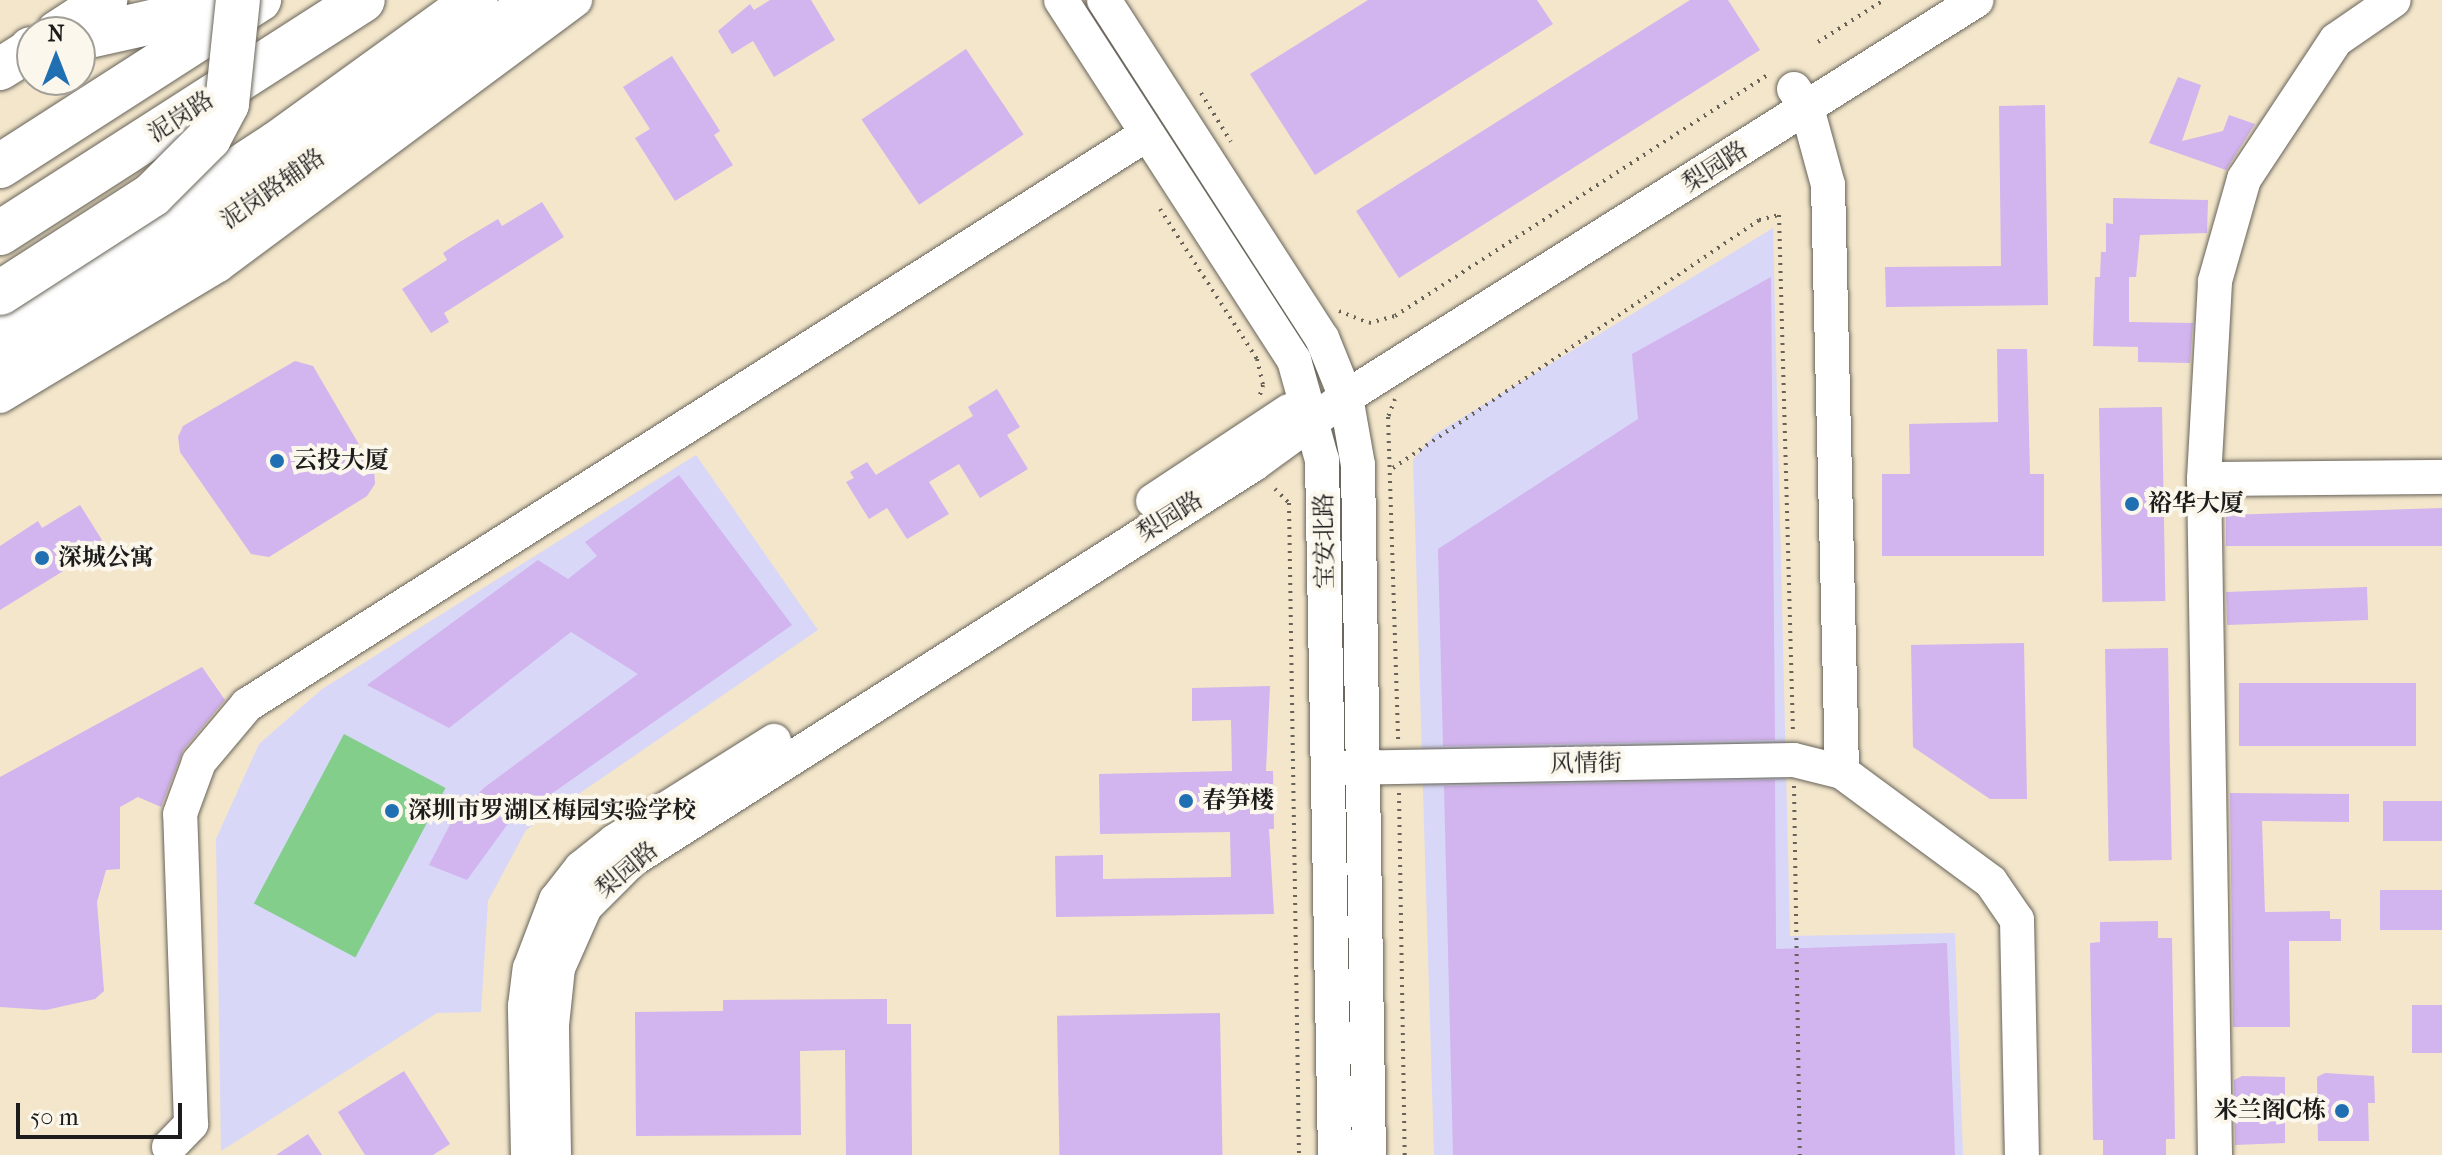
<!DOCTYPE html>
<meta charset="utf-8">
<style>
body{margin:0}
#map{position:relative;width:2442px;height:1155px;overflow:hidden;background:#f3e6cb;font-family:"IM FELL French Canon","Noto Serif SC",serif}
div>[style]{position:absolute}
.built>*{inset:0;background:#d8d7f8}
.green>*{inset:0;background:#83ce8b;transform-origin:0 0}
.building>*{inset:0;background:#d2b4ee;transform-origin:0 0}
.path>*{height:4px;margin-top:-2px;transform-origin:0;background:repeating-linear-gradient(90deg,#676359 0 2px,transparent 0 8px)}
.roads{filter:drop-shadow(0 0 2px #676359) drop-shadow(0 0 2px #676359)}
.minor>*{height:34px;margin:-17px;padding:0 17px;transform-origin:17px;border-radius:17px;background:#fff}
.major>*{height:42px;margin:-21px;padding:0 21px;transform-origin:21px;border-radius:21px;background:#fff}
.highway>*{height:44px;margin:-22px;padding:0 22px;transform-origin:22px;border-radius:22px;background:#fff}
.bridges{filter:drop-shadow(0 0 2px #676359) drop-shadow(0 0 2px #676359)}
.highway-bridge>*{height:44px;margin:-22px;padding:0 22px;transform-origin:22px;border-radius:22px;background:#fff}
.dots>*{width:22px;height:22px;translate:-50% -50%;box-sizing:border-box;border:4px solid #fbf7ec;border-radius:50%}
span{translate:-50% -50%;white-space:nowrap;text-align:center;line-height:1.15;-webkit-text-stroke:8px #fbf7ec;paint-order:stroke}
.street-label{font-size:24px;color:#1c1c1c}
.poi-label{font-size:24px;color:#1c1c1c;font-weight:700}
.left{translate:0 -50%;text-align:left}
.right{translate:-100% -50%;text-align:right}
.north{position:absolute;left:16px;top:16px;width:80px;height:80px;box-sizing:border-box;background:#fbf7ec;border:2px solid #a29f99;border-radius:50%;rotate:0deg;font-size:22px;font-weight:700;line-height:32px;text-align:center;color:#1c1c1c}
.north::after{content:'';display:block;margin:auto;width:28px;height:36px;background:#1f6fb2;clip-path:polygon(50% 0,100% 100%,50% 72%,0 100%)}
.scale{position:absolute;left:16px;top:1103px;width:166px;height:36px;box-sizing:border-box;border:4px solid #1c1c1c;border-top:0;padding-left:10px;font-size:24px;line-height:28px;white-space:nowrap;color:#1c1c1c;-webkit-text-stroke:6px #fbf7ec;paint-order:stroke}
</style>
<div id="map">
<div class="built">
<i style="clip-path:polygon(1773px 228px,1790px 936px,1955px 933px,1963px 1155px,1434px 1155px,1413px 460px,1434px 435px)"></i>
<i style="clip-path:polygon(696px 455px,818px 630px,526px 830px,488px 901px,481px 1012px,437px 1013px,221px 1151px,216px 839px,259px 744px,322px 689px)"></i>
</div>
<div class="green">
<i style="left:344px;top:734px;width:115px;height:192px;rotate:28deg"></i>
</div>
<div class="building">
<i style="clip-path:polygon(770px 0,811px 0,835px 40px,774px 77px,753px 41px,732px 54px,718px 31px,750px 4px,754px 10px)"></i>
<i style="clip-path:polygon(1368px 0,1537px 0,1553px 24px,1315px 175px,1250px 74px)"></i>
<i style="clip-path:polygon(1690px 0,1728px 0,1760px 50px,1399px 278px,1356px 211px)"></i>
<i style="left:966px;top:49px;width:103px;height:126px;rotate:56deg"></i>
<i style="clip-path:polygon(672px 56px,720px 131px,714px 135px,733px 165px,675px 201px,635px 138px,650px 129px,623px 87px)"></i>
<i style="clip-path:polygon(2178px 77px,2201px 85px,2182px 141px,2223px 131px,2229px 115px,2255px 124px,2226px 170px,2149px 143px)"></i>
<i style="clip-path:polygon(2045px 105px,2048px 305px,1886px 307px,1885px 267px,2001px 266px,1999px 106px)"></i>
<i style="clip-path:polygon(2113px 198px,2208px 200px,2207px 233px,2140px 235px,2136px 277px,2129px 277px,2129px 322px,2193px 323px,2190px 363px,2138px 362px,2138px 347px,2093px 346px,2095px 277px,2100px 277px,2101px 252px,2106px 252px,2106px 223px,2113px 224px)"></i>
<i style="clip-path:polygon(542px 202px,564px 237px,444px 313px,449px 322px,431px 333px,402px 289px,447px 260px,443px 253px,458px 243px,498px 219px,502px 226px)"></i>
<i style="clip-path:polygon(1771px 277px,1775px 740px,1443px 746px,1438px 549px,1638px 419px,1632px 354px)"></i>
<i style="clip-path:polygon(1997px 349px,2027px 349px,2030px 474px,2044px 474px,2044px 556px,1882px 556px,1882px 474px,1910px 474px,1909px 424px,1998px 422px)"></i>
<i style="clip-path:polygon(295px 361px,313px 366px,374px 470px,375px 484px,367px 496px,269px 557px,251px 554px,180px 452px,178px 437px,183px 426px)"></i>
<i style="clip-path:polygon(997px 389px,1020px 427px,1007px 435px,1028px 469px,980px 498px,959px 464px,929px 482px,949px 514px,907px 539px,887px 508px,869px 519px,846px 482px,854px 478px,850px 472px,867px 462px,876px 475px,973px 416px,968px 407px)"></i>
<i style="left:2162px;top:407px;width:194px;height:63px;rotate:89deg"></i>
<i style="clip-path:polygon(679px 475px,792px 625px,507px 825px,467px 880px,429px 865px,454px 817px,485px 787px,638px 674px,571px 632px,449px 728px,367px 685px,538px 560px,568px 579px,597px 556px,585px 542px)"></i>
<i style="clip-path:polygon(80px 505px,102px 540px,91px 547px,94px 552px,0 610px,0 546px,38px 521px,42px 528px)"></i>
<i style="clip-path:polygon(2442px 508px,2442px 546px,2226px 546px,2226px 515px)"></i>
<i style="left:2367px;top:587px;width:33px;height:141px;rotate:88deg"></i>
<i style="clip-path:polygon(2024px 643px,2027px 799px,1990px 799px,1913px 747px,1911px 645px)"></i>
<i style="left:2168px;top:648px;width:212px;height:63px;rotate:89deg"></i>
<i style="clip-path:polygon(202px 667px,225px 700px,183px 750px,161px 807px,138px 797px,120px 807px,120px 869px,106px 870px,97px 902px,104px 991px,95px 999px,46px 1010px,0 1007px,0 777px)"></i>
<i style="left:2239px;top:683px;width:177px;height:63px"></i>
<i style="clip-path:polygon(1270px 686px,1266px 771px,1273px 771px,1274px 829px,1269px 829px,1274px 914px,1056px 917px,1055px 856px,1103px 855px,1103px 879px,1231px 877px,1230px 832px,1100px 834px,1099px 774px,1232px 771px,1231px 720px,1192px 721px,1192px 688px)"></i>
<i style="clip-path:polygon(1775px 780px,1776px 949px,1947px 943px,1955px 1155px,1453px 1155px,1444px 786px)"></i>
<i style="clip-path:polygon(2230px 793px,2349px 794px,2349px 822px,2262px 821px,2265px 912px,2330px 911px,2330px 919px,2341px 919px,2341px 941px,2289px 941px,2290px 1027px,2233px 1027px)"></i>
<i style="left:2442px;top:801px;width:40px;height:59px;rotate:90deg"></i>
<i style="left:2442px;top:890px;width:40px;height:62px;rotate:90deg"></i>
<i style="clip-path:polygon(2158px 921px,2158px 938px,2172px 938px,2175px 1139px,2166px 1139px,2166px 1155px,2103px 1155px,2103px 1140px,2093px 1140px,2090px 943px,2100px 942px,2100px 922px)"></i>
<i style="clip-path:polygon(887px 999px,887px 1024px,911px 1024px,912px 1155px,846px 1155px,845px 1050px,800px 1051px,801px 1135px,636px 1136px,635px 1012px,723px 1011px,723px 1000px)"></i>
<i style="left:2412px;top:1005px;width:30px;height:48px"></i>
<i style="left:1220px;top:1013px;width:142px;height:163px;rotate:89deg"></i>
<i style="clip-path:polygon(404px 1071px,450px 1144px,433px 1155px,365px 1155px,338px 1112px)"></i>
<i style="clip-path:polygon(2325px 1073px,2374px 1076px,2375px 1103px,2368px 1103px,2369px 1141px,2318px 1141px,2317px 1077px)"></i>
<i style="clip-path:polygon(2242px 1076px,2285px 1077px,2285px 1143px,2235px 1145px,2234px 1080px)"></i>
<i style="clip-path:polygon(308px 1134px,322px 1155px,276px 1155px)"></i>
</div>
<div class="path">
<i style="left:1818px;top:42px;width:78px;rotate:-32.5deg"></i>
<i style="left:1201px;top:93px;width:57px;rotate:58.5deg"></i>
<i style="left:1160px;top:209px;width:179px;rotate:57.1deg"></i>
<i style="left:1257px;top:359px;width:27px;rotate:77deg"></i>
<i style="left:1263px;top:385px;width:14px;rotate:107deg"></i>
<i style="left:1339px;top:311px;width:32px;rotate:22deg"></i>
<i style="left:1369px;top:323px;width:27px;rotate:-15deg"></i>
<i style="left:1395px;top:316px;width:445px;rotate:-32.9deg"></i>
<i style="left:1395px;top:399px;width:19px;rotate:111deg"></i>
<i style="left:1388px;top:417px;width:323px;rotate:88.2deg"></i>
<i style="left:1393px;top:468px;width:442px;rotate:-34.1deg"></i>
<i style="left:1759px;top:220px;width:21px;rotate:-14deg"></i>
<i style="left:1779px;top:215px;width:519px;rotate:88.45deg"></i>
<i style="left:1275px;top:489px;width:20px;rotate:45deg"></i>
<i style="left:1289px;top:503px;width:652px;rotate:89.12deg"></i>
<i style="left:1794px;top:786px;width:369px;rotate:89.1deg"></i>
<i style="left:1399px;top:793px;width:362px;rotate:89.1deg"></i>
</div>
<div class="roads">
<div class="minor">
<i style="left:1061px;top:0;width:429px;rotate:57.1deg"></i>
<i style="left:1294px;top:360px;width:104px;rotate:74.4deg"></i>
<i style="left:1322px;top:460px;width:695px;rotate:88.93deg"></i>
<i style="left:1104px;top:0;width:402px;rotate:57.2deg"></i>
<i style="left:1322px;top:338px;width:64px;rotate:67.9deg"></i>
<i style="left:1346px;top:397px;width:69px;rotate:80deg"></i>
<i style="left:1358px;top:465px;width:690px;rotate:89.09deg"></i>
<i style="left:1794px;top:89px;width:23px;rotate:56deg"></i>
<i style="left:1807px;top:108px;width:80px;rotate:74.7deg"></i>
<i style="left:1828px;top:185px;width:587px;rotate:88.63deg"></i>
<i style="left:1842px;top:772px;width:185px;rotate:36.4deg"></i>
<i style="left:1991px;top:882px;width:46px;rotate:55.6deg"></i>
<i style="left:2017px;top:920px;width:235px;rotate:88.8deg"></i>
<i style="left:0;top:396px;width:254px;rotate:-31deg"></i>
<i style="left:218px;top:265px;width:445px;rotate:-36.6deg"></i>
<i style="left:2204px;top:479px;width:238px;rotate:-0.5deg"></i>
<i style="left:1153px;top:501px;width:163px;rotate:-33.5deg"></i>
<i style="left:1340px;top:768px;width:454px;rotate:-1deg"></i>
<i style="left:1794px;top:760px;width:49px;rotate:14deg"></i>
<i style="left:169px;top:1147px;width:32px;rotate:-46deg"></i>
<i style="left:191px;top:1124px;width:310px;rotate:-92deg"></i>
<i style="left:180px;top:814px;width:55px;rotate:-69.9deg"></i>
<i style="left:199px;top:762px;width:75px;rotate:-49.9deg"></i>
<i style="left:247px;top:705px;width:1066px;rotate:-32.39deg"></i>
<i style="left:528px;top:1155px;width:149px;rotate:-91.2deg"></i>
<i style="left:525px;top:1006px;width:38px;rotate:-83deg"></i>
<i style="left:530px;top:968px;width:73px;rotate:-69.1deg"></i>
<i style="left:556px;top:900px;width:41px;rotate:-52deg"></i>
<i style="left:581px;top:868px;width:43px;rotate:-38.5deg"></i>
<i style="left:615px;top:841px;width:188px;rotate:-32.2deg"></i>
<i style="left:554px;top:1155px;width:130px;rotate:-90.9deg"></i>
<i style="left:552px;top:1025px;width:57px;rotate:-84deg"></i>
<i style="left:558px;top:968px;width:67px;rotate:-66.1deg"></i>
<i style="left:585px;top:907px;width:66px;rotate:-45deg"></i>
<i style="left:632px;top:860px;width:737px;rotate:-32.48deg"></i>
<i style="left:1254px;top:464px;width:114px;rotate:-36.1deg"></i>
<i style="left:1346px;top:397px;width:745px;rotate:-32.18deg"></i>
<i style="left:2215px;top:1155px;width:676px;rotate:-90.93deg"></i>
<i style="left:2204px;top:479px;width:198px;rotate:-86.8deg"></i>
<i style="left:2215px;top:281px;width:106px;rotate:-74.1deg"></i>
<i style="left:2244px;top:179px;width:167px;rotate:-56.5deg"></i>
<i style="left:2336px;top:40px;width:70px;rotate:-34.6deg"></i>
</div>
<div class="major">
<i style="left:57px;top:32px;width:59px;rotate:-33.1deg"></i>
<i style="left:0;top:69px;width:38px;rotate:-32deg"></i>
<i style="left:0;top:362px;width:338px;rotate:-32.2deg"></i>
<i style="left:286px;top:182px;width:308px;rotate:-36.2deg"></i>
</div>
<div class="highway">
<i style="left:80px;top:38px;width:156px;rotate:-12.6deg"></i>
<i style="left:31px;top:49px;width:1px"></i>
<i style="left:0;top:166px;width:308px;rotate:-32.7deg"></i>
<i style="left:0;top:233px;width:431px;rotate:-32.7deg"></i>
<i style="left:0;top:324px;width:330px;rotate:-33.1deg"></i>
<i style="left:276px;top:144px;width:246px;rotate:-35.8deg"></i>
</div>
</div>
<div class="bridges">
<div class="highway-bridge">
<i style="left:0;top:293px;width:181px;rotate:-32.8deg"></i>
<i style="left:152px;top:195px;width:81px;rotate:-45deg"></i>
<i style="left:209px;top:138px;width:38px;rotate:-62deg"></i>
<i style="left:227px;top:104px;width:105px;rotate:-84deg"></i>
</div>
</div>
<div class="dots">
<i style="left:277px;top:461px;background:#1f6fb2"></i>
<i style="left:2132px;top:504px;background:#1f6fb2"></i>
<i style="left:42px;top:558px;background:#1f6fb2"></i>
<i style="left:1186px;top:801px;background:#1f6fb2"></i>
<i style="left:392px;top:811px;background:#1f6fb2"></i>
<i style="left:2342px;top:1111px;background:#1f6fb2"></i>
</div>
<div class="street-label">
<span style="left:181px;top:117px;rotate:-33deg">泥岗路</span>
<span style="left:1715px;top:167px;rotate:-33deg">梨园路</span>
<span style="left:273px;top:189px;rotate:-35deg">泥岗路辅路</span>
<span style="left:1170px;top:517px;rotate:-32deg">梨园路</span>
<span style="left:1325px;top:541px;rotate:-91deg">宝安北路</span>
<span style="left:1586px;top:764px;rotate:-1deg">风情街</span>
<span style="left:627px;top:870px;rotate:-40deg">梨园路</span>
</div>
<div class="poi-label">
<span class="left" style="left:293px;top:461px">云投大厦</span>
<span class="left" style="left:2148px;top:504px">裕华大厦</span>
<span class="left" style="left:58px;top:558px">深城公寓</span>
<span class="left" style="left:1202px;top:801px">春笋楼</span>
<span class="left" style="left:408px;top:811px">深圳市罗湖区梅园实验学校</span>
<span class="right" style="left:2326px;top:1111px">米兰阁C栋</span>
</div>
<div class="north">N</div>
<div class="scale">50 m</div>
</div>
